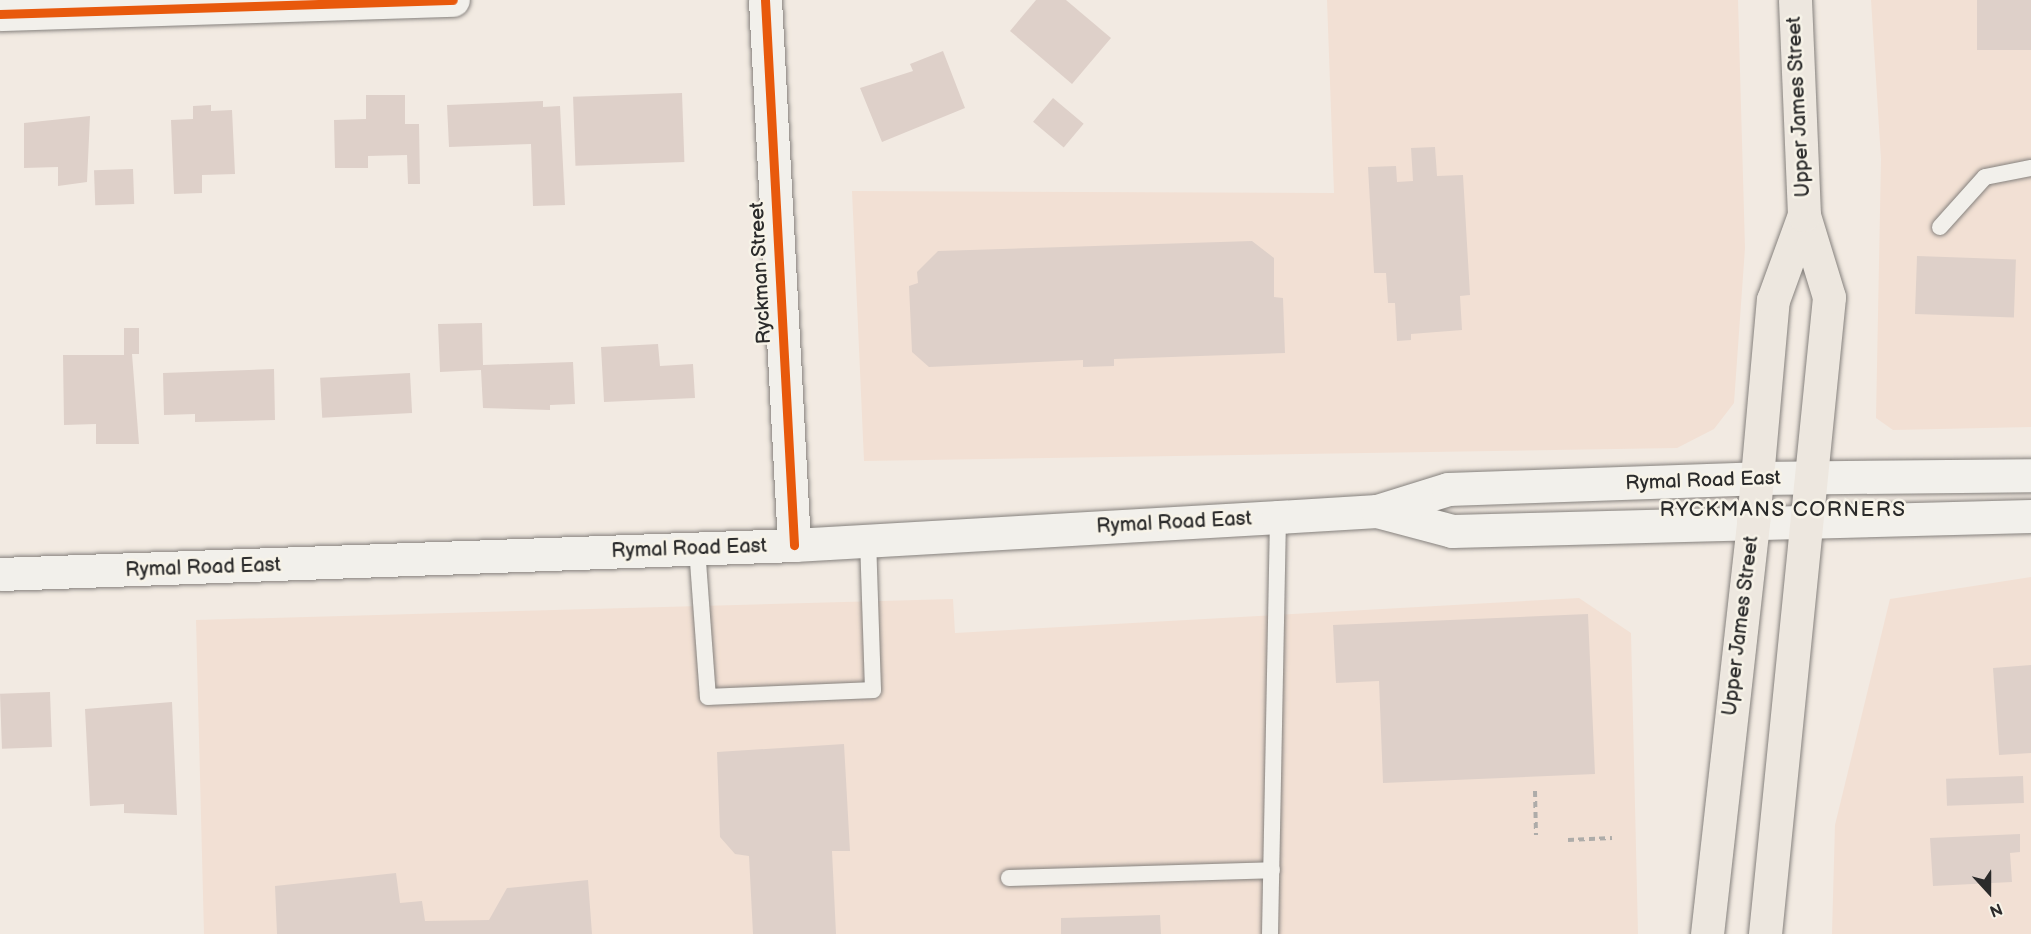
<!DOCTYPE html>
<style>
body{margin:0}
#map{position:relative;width:2031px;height:934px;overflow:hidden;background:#f2eae2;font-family:"Balsamiq Sans",sans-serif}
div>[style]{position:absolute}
.built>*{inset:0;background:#f2e0d4}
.building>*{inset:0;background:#ded0c9;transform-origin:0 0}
.path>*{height:4px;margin-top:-2px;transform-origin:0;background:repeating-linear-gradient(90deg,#aeaca9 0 6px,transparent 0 10.5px)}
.roads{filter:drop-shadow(0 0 2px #85817d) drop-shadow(0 0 2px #85817d)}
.service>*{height:16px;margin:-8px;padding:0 8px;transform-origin:8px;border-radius:8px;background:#f2f0eb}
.minor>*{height:33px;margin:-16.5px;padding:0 16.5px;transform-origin:16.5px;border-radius:16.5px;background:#f2f0eb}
.secondary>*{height:33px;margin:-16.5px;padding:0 16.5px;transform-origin:16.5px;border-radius:16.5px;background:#f2f0eb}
.primary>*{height:33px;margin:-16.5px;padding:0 16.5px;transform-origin:16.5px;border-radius:16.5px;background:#ede7df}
.cycleway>*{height:9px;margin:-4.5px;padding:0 4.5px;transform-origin:4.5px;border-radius:4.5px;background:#e8590c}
span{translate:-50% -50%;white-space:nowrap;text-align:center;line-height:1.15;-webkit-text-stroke:5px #f7f3e8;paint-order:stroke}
.street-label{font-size:20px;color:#2b2b2b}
.neighbourhood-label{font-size:21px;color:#2b2b2b;letter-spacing:1.5px}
.north{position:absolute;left:1959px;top:862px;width:60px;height:60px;-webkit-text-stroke:4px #f7f3e8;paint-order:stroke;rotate:159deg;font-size:16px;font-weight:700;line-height:24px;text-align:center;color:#2b2b2b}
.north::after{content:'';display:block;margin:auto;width:21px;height:27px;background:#2b2b2b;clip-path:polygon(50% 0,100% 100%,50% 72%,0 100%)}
</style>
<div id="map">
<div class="built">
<i style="clip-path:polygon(1327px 0,1738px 0,1745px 248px,1734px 403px,1714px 429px,1677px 448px,864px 461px,852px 191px,1334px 193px)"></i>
<i style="clip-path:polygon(1871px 0,2031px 0,2031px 427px,1893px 430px,1876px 418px,1881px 159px)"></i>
<i style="clip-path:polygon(2031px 577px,2031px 934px,1832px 934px,1835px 825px,1890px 599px)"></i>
<i style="clip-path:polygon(1579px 598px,1631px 633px,1638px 934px,204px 934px,196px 620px,953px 599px,955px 633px)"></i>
</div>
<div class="building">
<i style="clip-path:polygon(1036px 0,1066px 0,1111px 38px,1072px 84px,1010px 31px)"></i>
<i style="left:1977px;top:0;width:54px;height:50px"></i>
<i style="clip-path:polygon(943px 51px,965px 108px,882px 142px,860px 88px,913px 71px,910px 64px)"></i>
<i style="left:682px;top:93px;width:69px;height:109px;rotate:88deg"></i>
<i style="clip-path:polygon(366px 95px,405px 95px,405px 124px,419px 124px,420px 184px,408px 184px,407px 155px,368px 156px,368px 168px,335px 168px,334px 120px,366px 119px)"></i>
<i style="left:1053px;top:98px;width:40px;height:31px;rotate:40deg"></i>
<i style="clip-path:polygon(543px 101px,543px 107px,560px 106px,565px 205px,533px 206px,531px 144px,449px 147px,447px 105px)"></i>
<i style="clip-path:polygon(211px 105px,211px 111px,232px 110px,235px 174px,202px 175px,202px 193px,174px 194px,171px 120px,193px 119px,193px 106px)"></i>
<i style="clip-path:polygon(90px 116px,87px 182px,58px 186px,58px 167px,24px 168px,24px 123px)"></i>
<i style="clip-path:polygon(1435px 147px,1437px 176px,1463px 175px,1470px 295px,1460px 296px,1462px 330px,1411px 334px,1411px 340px,1397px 341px,1395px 303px,1388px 303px,1386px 273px,1374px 273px,1368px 167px,1396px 166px,1397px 182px,1413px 181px,1411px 148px)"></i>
<i style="left:133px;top:169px;width:35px;height:39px;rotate:88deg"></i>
<i style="clip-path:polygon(1252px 241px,1274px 258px,1274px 297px,1283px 298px,1285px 353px,1114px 359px,1114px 366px,1083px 367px,1083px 360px,929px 367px,912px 352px,909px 286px,918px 283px,917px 272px,938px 251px)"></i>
<i style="left:1917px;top:256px;width:99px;height:58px;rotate:2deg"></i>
<i style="clip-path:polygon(482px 323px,483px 365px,573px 362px,575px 404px,550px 405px,550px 410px,483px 408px,481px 370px,440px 372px,438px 324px)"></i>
<i style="clip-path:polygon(124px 328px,139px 328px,139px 354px,132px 354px,139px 444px,96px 444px,96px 424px,64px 425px,63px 355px,124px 355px)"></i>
<i style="clip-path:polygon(658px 344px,660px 366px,693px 364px,695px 398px,604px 402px,601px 347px)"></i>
<i style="clip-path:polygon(274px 369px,275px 420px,195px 422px,195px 414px,164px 415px,163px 373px)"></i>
<i style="left:410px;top:373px;width:40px;height:90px;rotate:87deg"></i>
<i style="clip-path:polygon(1588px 614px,1595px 774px,1383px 783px,1379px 681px,1336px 683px,1333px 625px)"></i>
<i style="clip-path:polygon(2031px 665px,2031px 753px,1999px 755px,1993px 668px)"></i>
<i style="left:50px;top:692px;width:55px;height:50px;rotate:88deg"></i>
<i style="clip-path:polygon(172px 702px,177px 815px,124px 813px,124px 804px,90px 806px,85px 709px)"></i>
<i style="clip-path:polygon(844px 744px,850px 851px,832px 851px,836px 934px,753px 934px,749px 856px,735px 854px,720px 837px,717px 752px)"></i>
<i style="left:2023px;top:776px;width:27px;height:77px;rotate:88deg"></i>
<i style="clip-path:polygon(2020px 834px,2020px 852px,2010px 853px,2012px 882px,1933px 886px,1930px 838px)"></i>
<i style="clip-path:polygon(396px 873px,400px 903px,422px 901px,425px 921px,489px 920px,507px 888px,588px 880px,592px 934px,277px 934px,275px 886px)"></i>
<i style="clip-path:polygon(1160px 915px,1161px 934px,1061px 934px,1061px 918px)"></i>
</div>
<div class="path">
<i style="left:1535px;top:791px;width:44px;rotate:88.7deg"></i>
<i style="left:1568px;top:840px;width:44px;rotate:-2.6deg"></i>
</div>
<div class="roads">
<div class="service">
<i style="left:1940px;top:227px;width:67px;rotate:-48deg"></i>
<i style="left:1985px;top:177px;width:47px;rotate:-11.1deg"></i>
<i style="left:697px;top:548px;width:149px;rotate:85.8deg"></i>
<i style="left:708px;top:697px;width:165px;rotate:-2.4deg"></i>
<i style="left:873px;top:690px;width:149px;rotate:-91.9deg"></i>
<i style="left:1009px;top:878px;width:263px;rotate:-1.7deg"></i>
<i style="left:1270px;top:934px;width:417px;rotate:-88.9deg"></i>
</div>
<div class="minor">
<i style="left:765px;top:0;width:546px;rotate:86.95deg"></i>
<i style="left:0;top:14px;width:453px;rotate:-1.8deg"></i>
</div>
<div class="secondary">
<i style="left:1377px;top:511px;width:78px;rotate:14.9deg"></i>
<i style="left:1452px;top:531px;width:579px;rotate:-1.48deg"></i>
<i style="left:0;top:574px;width:795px;rotate:-2.09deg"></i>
<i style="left:794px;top:545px;width:485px;rotate:-3.3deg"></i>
<i style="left:1278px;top:517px;width:99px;rotate:-3.5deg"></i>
<i style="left:1377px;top:511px;width:74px;rotate:-17.2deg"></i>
<i style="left:1448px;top:489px;width:310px;rotate:-2deg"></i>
<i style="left:1758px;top:478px;width:273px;rotate:-0.6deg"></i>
</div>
<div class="primary">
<i style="left:1707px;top:934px;width:415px;rotate:-83.6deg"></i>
<i style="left:1753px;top:522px;width:223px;rotate:-84.9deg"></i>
<i style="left:1773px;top:300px;width:90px;rotate:-70deg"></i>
<i style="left:1765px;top:934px;width:640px;rotate:-84.26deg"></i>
<i style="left:1829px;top:297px;width:86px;rotate:-107deg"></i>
<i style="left:1804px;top:215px;width:215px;rotate:-92.4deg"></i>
</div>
</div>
<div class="cycleway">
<i style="left:765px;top:0;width:546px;rotate:86.95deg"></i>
<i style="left:0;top:14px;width:453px;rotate:-1.8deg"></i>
</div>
<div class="street-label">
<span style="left:1799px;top:107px;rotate:-93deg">Upper James Street</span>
<span style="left:761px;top:273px;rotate:-93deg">Ryckman Street</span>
<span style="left:1703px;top:481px;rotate:-2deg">Rymal Road East</span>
<span style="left:1174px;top:523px;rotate:-3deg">Rymal Road East</span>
<span style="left:689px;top:549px;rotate:-2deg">Rymal Road East</span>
<span style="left:203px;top:568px;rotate:-2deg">Rymal Road East</span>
<span style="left:1741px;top:626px;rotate:-83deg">Upper James Street</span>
</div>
<div class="neighbourhood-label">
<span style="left:1783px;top:510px">RYCKMANS CORNERS</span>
</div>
<div class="north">N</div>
</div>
